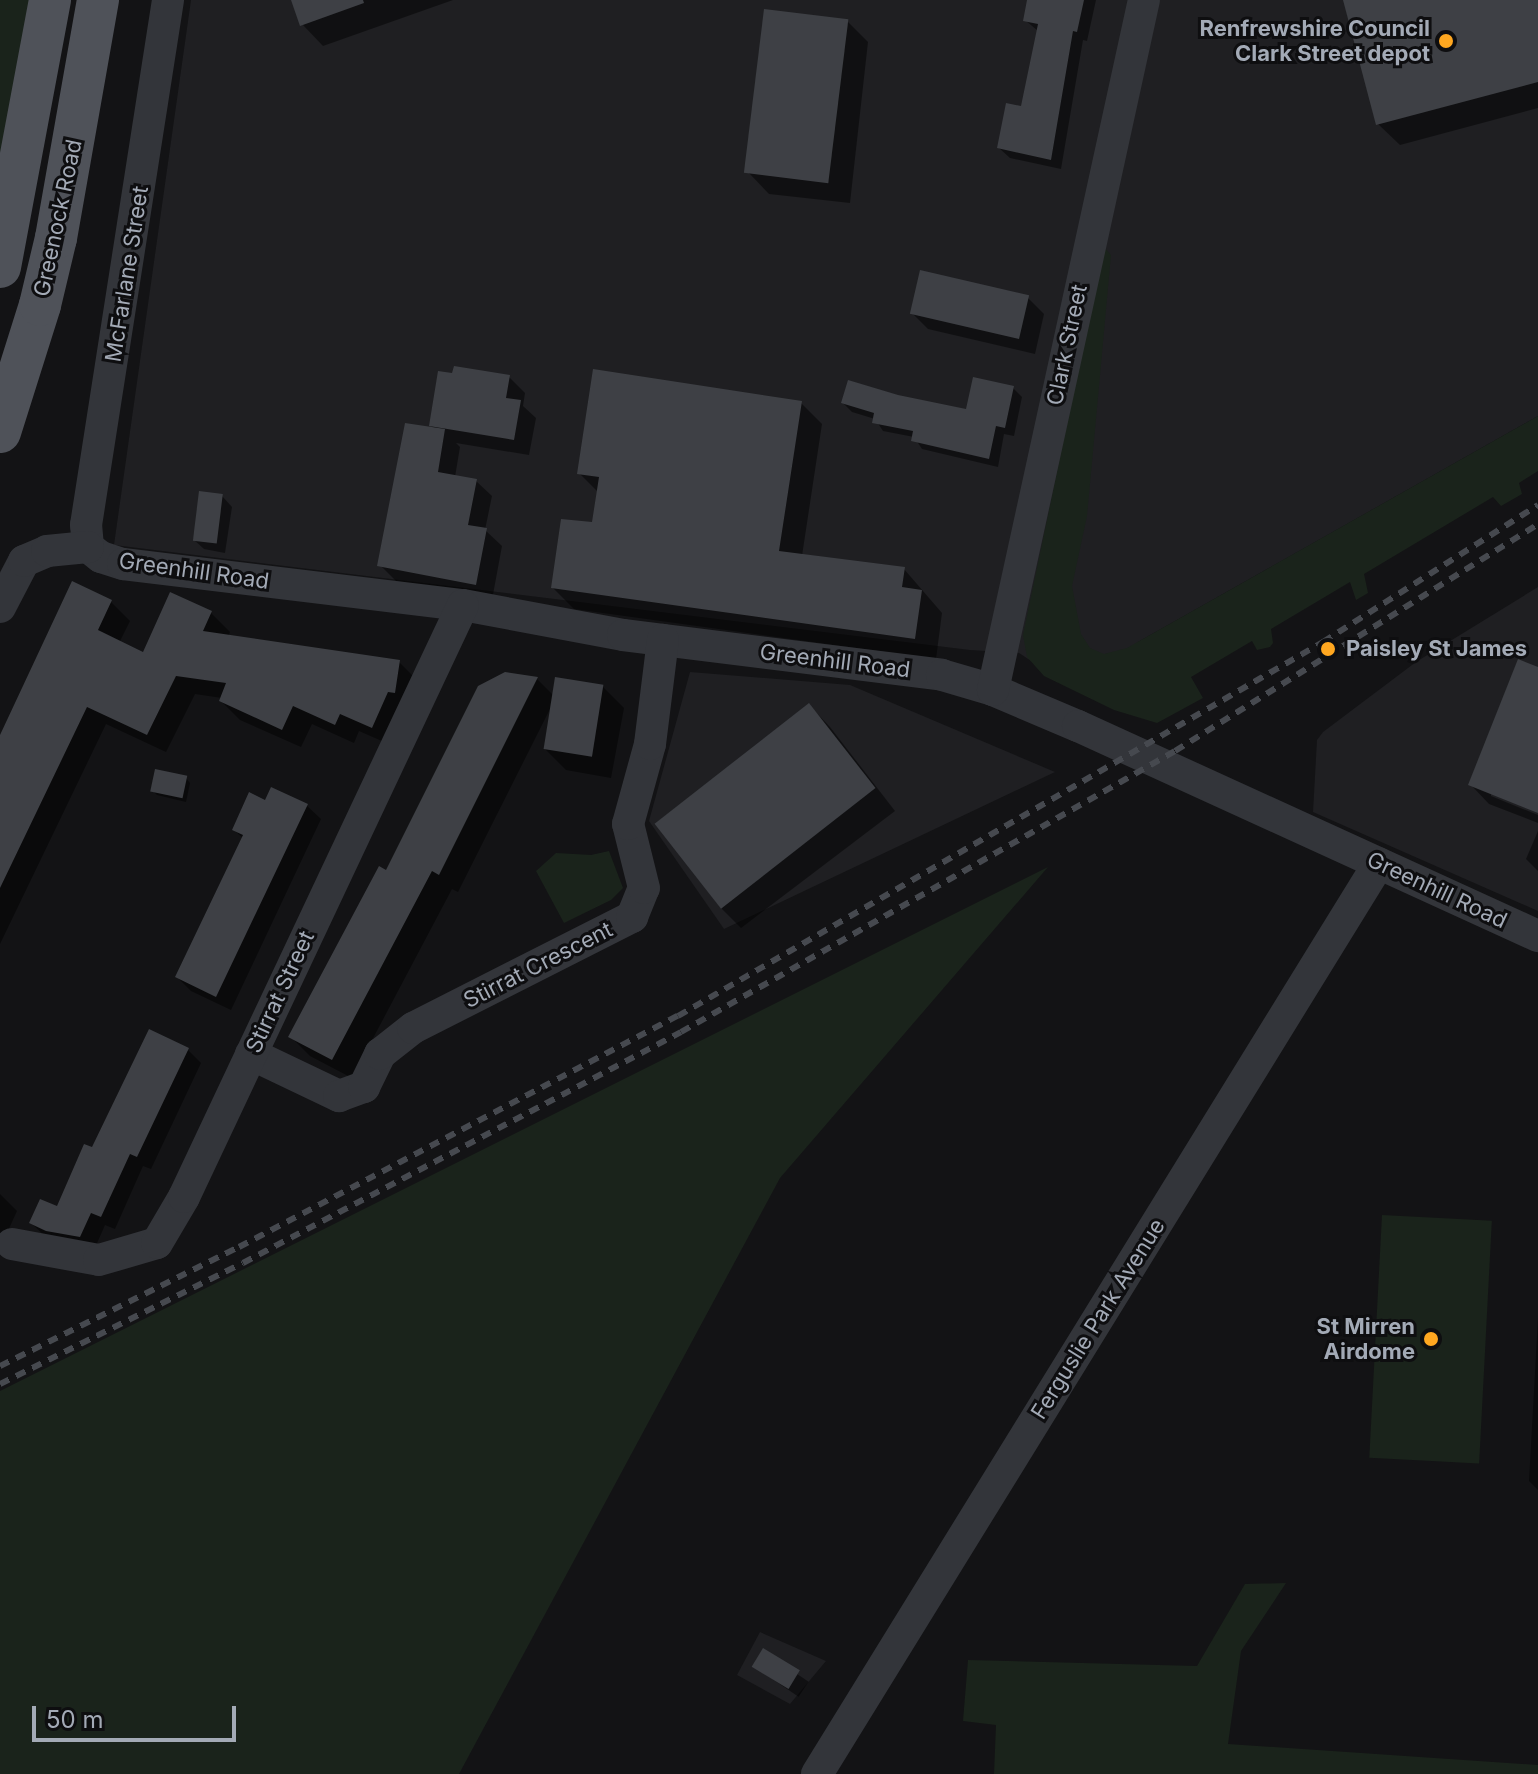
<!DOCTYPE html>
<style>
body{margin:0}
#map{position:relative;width:1538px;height:1774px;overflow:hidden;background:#131315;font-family:Inter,sans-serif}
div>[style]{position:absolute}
.built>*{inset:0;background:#1f1f22}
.green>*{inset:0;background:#1a231b;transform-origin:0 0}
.shadow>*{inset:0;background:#0007;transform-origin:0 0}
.building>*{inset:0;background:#3e4045;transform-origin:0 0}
.minor>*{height:32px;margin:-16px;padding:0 16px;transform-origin:16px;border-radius:16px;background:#33353a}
.major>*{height:42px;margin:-21px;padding:0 21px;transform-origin:21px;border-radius:21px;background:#4f5259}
.rail>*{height:6px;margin-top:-3px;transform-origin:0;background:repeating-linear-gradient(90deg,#46494f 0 10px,transparent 0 18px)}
.dots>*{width:22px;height:22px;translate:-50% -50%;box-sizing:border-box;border:4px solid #0e0e10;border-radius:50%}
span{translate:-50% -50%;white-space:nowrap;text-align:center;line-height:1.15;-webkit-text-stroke:6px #0e0e10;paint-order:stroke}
.poi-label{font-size:22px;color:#a3aab6;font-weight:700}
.right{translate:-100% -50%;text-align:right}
.left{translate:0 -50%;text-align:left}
.street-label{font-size:22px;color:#a3aab6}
.scale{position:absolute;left:32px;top:1706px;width:204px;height:36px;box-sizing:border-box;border:4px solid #a3aab6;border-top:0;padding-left:10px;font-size:24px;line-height:28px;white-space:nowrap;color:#a3aab6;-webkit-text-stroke:6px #0e0e10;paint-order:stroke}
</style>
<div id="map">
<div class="built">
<i style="clip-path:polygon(191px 0,1538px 0,1538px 416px,1138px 642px,1114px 697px,1045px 670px,1019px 653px,970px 650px,114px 545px)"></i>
<i style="clip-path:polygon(1538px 587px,1538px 911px,1313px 812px,1317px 740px,1323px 732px,1416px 662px)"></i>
<i style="clip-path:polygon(690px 672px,850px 685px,1055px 772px,724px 929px,649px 821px)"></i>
<i style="clip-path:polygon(760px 1632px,826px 1661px,790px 1704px,737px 1675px)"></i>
</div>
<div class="green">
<i style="clip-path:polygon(0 0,32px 0,0 178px)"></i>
<i style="clip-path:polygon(1104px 247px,1111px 255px,1096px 419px,1087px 516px,1072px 586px,1081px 634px,1090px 648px,1104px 654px,1127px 648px,1538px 416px,1538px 471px,1519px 483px,1522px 494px,1501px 506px,1493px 497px,1364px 574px,1368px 593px,1356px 600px,1350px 582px,1271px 629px,1273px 643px,1270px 647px,1257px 650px,1252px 641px,1191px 677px,1203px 698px,1157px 723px,1114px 710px,1044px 676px,1027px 657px,1023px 635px)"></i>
<i style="clip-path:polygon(609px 851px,623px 888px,611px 900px,564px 923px,536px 871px,556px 853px,591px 855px)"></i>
<i style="clip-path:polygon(1048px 867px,780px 1178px,459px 1774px,0 1774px,0 1391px)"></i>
<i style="left:1382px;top:1215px;width:110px;height:243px;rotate:3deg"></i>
<i style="clip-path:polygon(1286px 1583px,1241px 1651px,1228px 1744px,1538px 1765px,1538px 1774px,994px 1774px,996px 1725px,963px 1721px,968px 1660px,1197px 1666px,1245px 1584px)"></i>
</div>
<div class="shadow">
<i style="clip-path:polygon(293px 0,453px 0,323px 46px,302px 24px)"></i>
<i style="clip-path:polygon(1029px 0,1096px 0,1087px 41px,1083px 40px,1061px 169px,1010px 158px,999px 148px,1023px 109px,1038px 31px,1025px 20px)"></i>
<i style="clip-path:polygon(1345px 0,1538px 0,1538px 108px,1400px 145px,1378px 124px)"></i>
<i style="clip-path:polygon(847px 21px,868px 42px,850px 203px,769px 194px,748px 172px)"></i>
<i style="clip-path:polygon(1028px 298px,1044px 314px,1035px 354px,928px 329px,912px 313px)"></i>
<i style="clip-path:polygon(509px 377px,525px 393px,523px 406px,536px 418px,529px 455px,456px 443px,460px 447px,455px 477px,476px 481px,492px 496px,485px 530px,502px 546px,492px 600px,396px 581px,380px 565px,435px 429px,431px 426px)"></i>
<i style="clip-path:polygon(1013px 388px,1022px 397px,1014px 436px,1004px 434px,998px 467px,922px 449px,914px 437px,883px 431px,875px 419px,852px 412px,843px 403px,898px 397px,968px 411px)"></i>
<i style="clip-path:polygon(801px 403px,822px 424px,802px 556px,904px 569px,942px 613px,936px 659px,574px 609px,553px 588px,594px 525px,599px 493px,579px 473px)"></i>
<i style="clip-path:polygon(222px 496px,232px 507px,225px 553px,204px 549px,193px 539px)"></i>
<i style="clip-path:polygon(111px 602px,130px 621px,119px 643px,144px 654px,211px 613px,230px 632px,228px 637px,399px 662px,418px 681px,391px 745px,359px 731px,354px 743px,312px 724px,301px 747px,240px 720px,221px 701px,222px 698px,195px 694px,166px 752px,106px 724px,0 944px,0 738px)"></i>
<i style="clip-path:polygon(1538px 669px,1538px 811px,1491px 792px,1491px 796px,1538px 815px,1538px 823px,1489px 804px,1470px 784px)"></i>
<i style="clip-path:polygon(537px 679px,554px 696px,603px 687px,624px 708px,611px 778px,566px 770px,544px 748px,550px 709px,458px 892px,452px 889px,352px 1078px,310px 1056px,291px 1037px,387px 872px)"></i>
<i style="clip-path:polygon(809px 705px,830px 727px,895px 811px,741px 928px,720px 907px,656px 823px)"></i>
<i style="clip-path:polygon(186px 778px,190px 783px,186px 802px,157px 795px,152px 790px)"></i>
<i style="clip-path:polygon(266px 802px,306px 805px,321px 819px,231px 1010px,191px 991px,177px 977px,244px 839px,234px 830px)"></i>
<i style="clip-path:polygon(1538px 831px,1538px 871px,1526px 859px)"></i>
<i style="clip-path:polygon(188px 1050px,201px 1063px,151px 1169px,143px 1166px,115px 1229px,105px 1225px,94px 1250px,45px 1236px,31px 1223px,58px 1208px)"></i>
<i style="clip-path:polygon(0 1194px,17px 1211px,1px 1246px,0 1245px)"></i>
<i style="clip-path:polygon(1538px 1318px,1538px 1490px,1529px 1481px)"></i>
<i style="left:763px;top:1651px;width:55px;height:18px;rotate:34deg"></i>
</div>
<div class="building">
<i style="clip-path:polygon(291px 0,363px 0,364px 3px,300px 26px)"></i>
<i style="clip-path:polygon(1027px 0,1084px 0,1077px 32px,1073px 31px,1051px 160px,997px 148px,1006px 103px,1021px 106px,1038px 24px,1023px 21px)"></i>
<i style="clip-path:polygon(1343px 0,1538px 0,1538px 82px,1376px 125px)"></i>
<i style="left:764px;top:9px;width:85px;height:165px;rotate:7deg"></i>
<i style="left:920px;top:270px;width:112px;height:45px;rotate:13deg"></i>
<i style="clip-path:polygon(454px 366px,510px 375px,506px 398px,521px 400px,514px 440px,429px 426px,438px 371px,452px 373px)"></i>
<i style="clip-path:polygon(593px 369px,802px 401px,779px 551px,905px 567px,902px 587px,922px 590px,915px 639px,551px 588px,561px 519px,592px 522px,599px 477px,577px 474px)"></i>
<i style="clip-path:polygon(973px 377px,1014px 386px,1005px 428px,996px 426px,989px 459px,911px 441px,913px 431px,872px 423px,874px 413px,841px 403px,848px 380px,898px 395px,966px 409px)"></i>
<i style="clip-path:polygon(405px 423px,445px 429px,438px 472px,477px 479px,468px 525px,487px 528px,476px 585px,377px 566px)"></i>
<i style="left:199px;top:491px;width:24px;height:50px;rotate:7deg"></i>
<i style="clip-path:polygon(72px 581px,112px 600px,98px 630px,143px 652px,170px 592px,212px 611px,203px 631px,400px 660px,395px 693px,388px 692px,372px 728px,340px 714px,335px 725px,293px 706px,282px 730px,219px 701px,226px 683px,176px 676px,147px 735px,87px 707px,0 888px,0 735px)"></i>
<i style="clip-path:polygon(1518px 659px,1538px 667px,1538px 813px,1468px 785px)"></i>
<i style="clip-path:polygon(505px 672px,538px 677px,439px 875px,432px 871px,332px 1060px,288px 1037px,379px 866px,386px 870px,478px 686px)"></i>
<i style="left:555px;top:677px;width:49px;height:73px;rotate:9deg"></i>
<i style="left:809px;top:703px;width:108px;height:196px;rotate:52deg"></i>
<i style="left:155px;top:769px;width:33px;height:23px;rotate:12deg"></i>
<i style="clip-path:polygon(271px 787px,308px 804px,216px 997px,175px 977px,243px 835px,232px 830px,249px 792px,265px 800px)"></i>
<i style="clip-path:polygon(149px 1029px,189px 1048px,137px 1157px,130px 1154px,101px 1217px,91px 1213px,80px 1237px,46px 1231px,29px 1223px,40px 1199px,57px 1206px,84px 1144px,92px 1147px)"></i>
<i style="left:763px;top:1648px;width:43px;height:22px;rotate:31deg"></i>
</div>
<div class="minor">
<i style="left:88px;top:547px;width:16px;rotate:38deg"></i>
<i style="left:101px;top:557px;width:23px;rotate:18deg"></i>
<i style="left:123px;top:564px;width:342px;rotate:6.9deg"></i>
<i style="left:463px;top:605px;width:163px;rotate:10.6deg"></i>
<i style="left:623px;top:635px;width:321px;rotate:7.1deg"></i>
<i style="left:942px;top:675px;width:53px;rotate:16.4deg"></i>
<i style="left:993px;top:690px;width:92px;rotate:23deg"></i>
<i style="left:1078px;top:726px;width:506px;rotate:24.54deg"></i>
<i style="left:88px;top:547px;width:22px;rotate:-95deg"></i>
<i style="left:86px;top:525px;width:531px;rotate:-81.12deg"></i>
<i style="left:0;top:607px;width:52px;rotate:-62.4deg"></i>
<i style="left:24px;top:561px;width:25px;rotate:-23deg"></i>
<i style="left:47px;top:551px;width:41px;rotate:-5.6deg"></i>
<i style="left:993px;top:690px;width:706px;rotate:-77.66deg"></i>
<i style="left:251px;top:1054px;width:98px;rotate:25.5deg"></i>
<i style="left:339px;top:1096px;width:27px;rotate:-20deg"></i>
<i style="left:364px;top:1087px;width:37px;rotate:-64deg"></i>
<i style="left:380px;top:1054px;width:42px;rotate:-38.2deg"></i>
<i style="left:413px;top:1028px;width:246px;rotate:-26.9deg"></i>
<i style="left:632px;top:917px;width:31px;rotate:-68deg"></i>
<i style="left:644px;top:888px;width:66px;rotate:-104deg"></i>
<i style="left:628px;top:824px;width:83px;rotate:-74.6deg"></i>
<i style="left:650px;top:744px;width:105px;rotate:-82.9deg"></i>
<i style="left:12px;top:1244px;width:88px;rotate:10.4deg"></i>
<i style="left:99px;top:1260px;width:60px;rotate:-16.3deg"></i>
<i style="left:157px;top:1243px;width:53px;rotate:-59.6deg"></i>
<i style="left:184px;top:1197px;width:654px;rotate:-64.77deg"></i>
<i style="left:817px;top:1774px;width:1070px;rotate:-58.33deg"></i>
</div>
<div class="major">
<i style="left:0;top:267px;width:272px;rotate:-79.4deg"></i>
<i style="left:0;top:432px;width:133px;rotate:-72.5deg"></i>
<i style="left:40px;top:305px;width:69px;rotate:-76.6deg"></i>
<i style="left:56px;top:238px;width:242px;rotate:-80deg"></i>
</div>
<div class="rail">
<i style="left:0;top:1366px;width:267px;rotate:-26.5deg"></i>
<i style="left:239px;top:1247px;width:496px;rotate:-27.8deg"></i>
<i style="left:678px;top:1016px;width:746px;rotate:-30.11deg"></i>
<i style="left:1323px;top:642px;width:255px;rotate:-32.5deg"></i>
<i style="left:0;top:1384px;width:271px;rotate:-26.5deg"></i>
<i style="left:243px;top:1263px;width:495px;rotate:-27.8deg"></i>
<i style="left:681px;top:1032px;width:568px;rotate:-29.63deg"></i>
<i style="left:1175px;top:751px;width:428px;rotate:-32deg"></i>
</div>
<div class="dots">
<i style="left:1446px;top:41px;background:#ffa720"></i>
<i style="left:1328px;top:649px;background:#ffa720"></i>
<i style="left:1431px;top:1339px;background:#ffa720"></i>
</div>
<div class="poi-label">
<span class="right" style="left:1430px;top:41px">Renfrewshire Council<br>Clark Street depot</span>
<span class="left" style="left:1346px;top:649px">Paisley St James</span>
<span class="right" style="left:1415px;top:1339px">St Mirren<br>Airdome</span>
</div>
<div class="street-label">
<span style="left:58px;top:218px;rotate:-78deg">Greenock Road</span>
<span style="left:127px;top:274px;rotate:-81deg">McFarlane Street</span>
<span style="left:1067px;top:345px;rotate:-78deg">Clark Street</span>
<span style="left:194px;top:571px;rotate:8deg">Greenhill Road</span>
<span style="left:835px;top:661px;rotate:7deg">Greenhill Road</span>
<span style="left:1437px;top:890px;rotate:25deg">Greenhill Road</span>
<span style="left:538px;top:965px;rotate:-27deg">Stirrat Crescent</span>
<span style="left:280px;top:992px;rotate:-65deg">Stirrat Street</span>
<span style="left:1098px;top:1319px;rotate:-58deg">Ferguslie Park Avenue</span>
</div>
<div class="scale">50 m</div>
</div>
